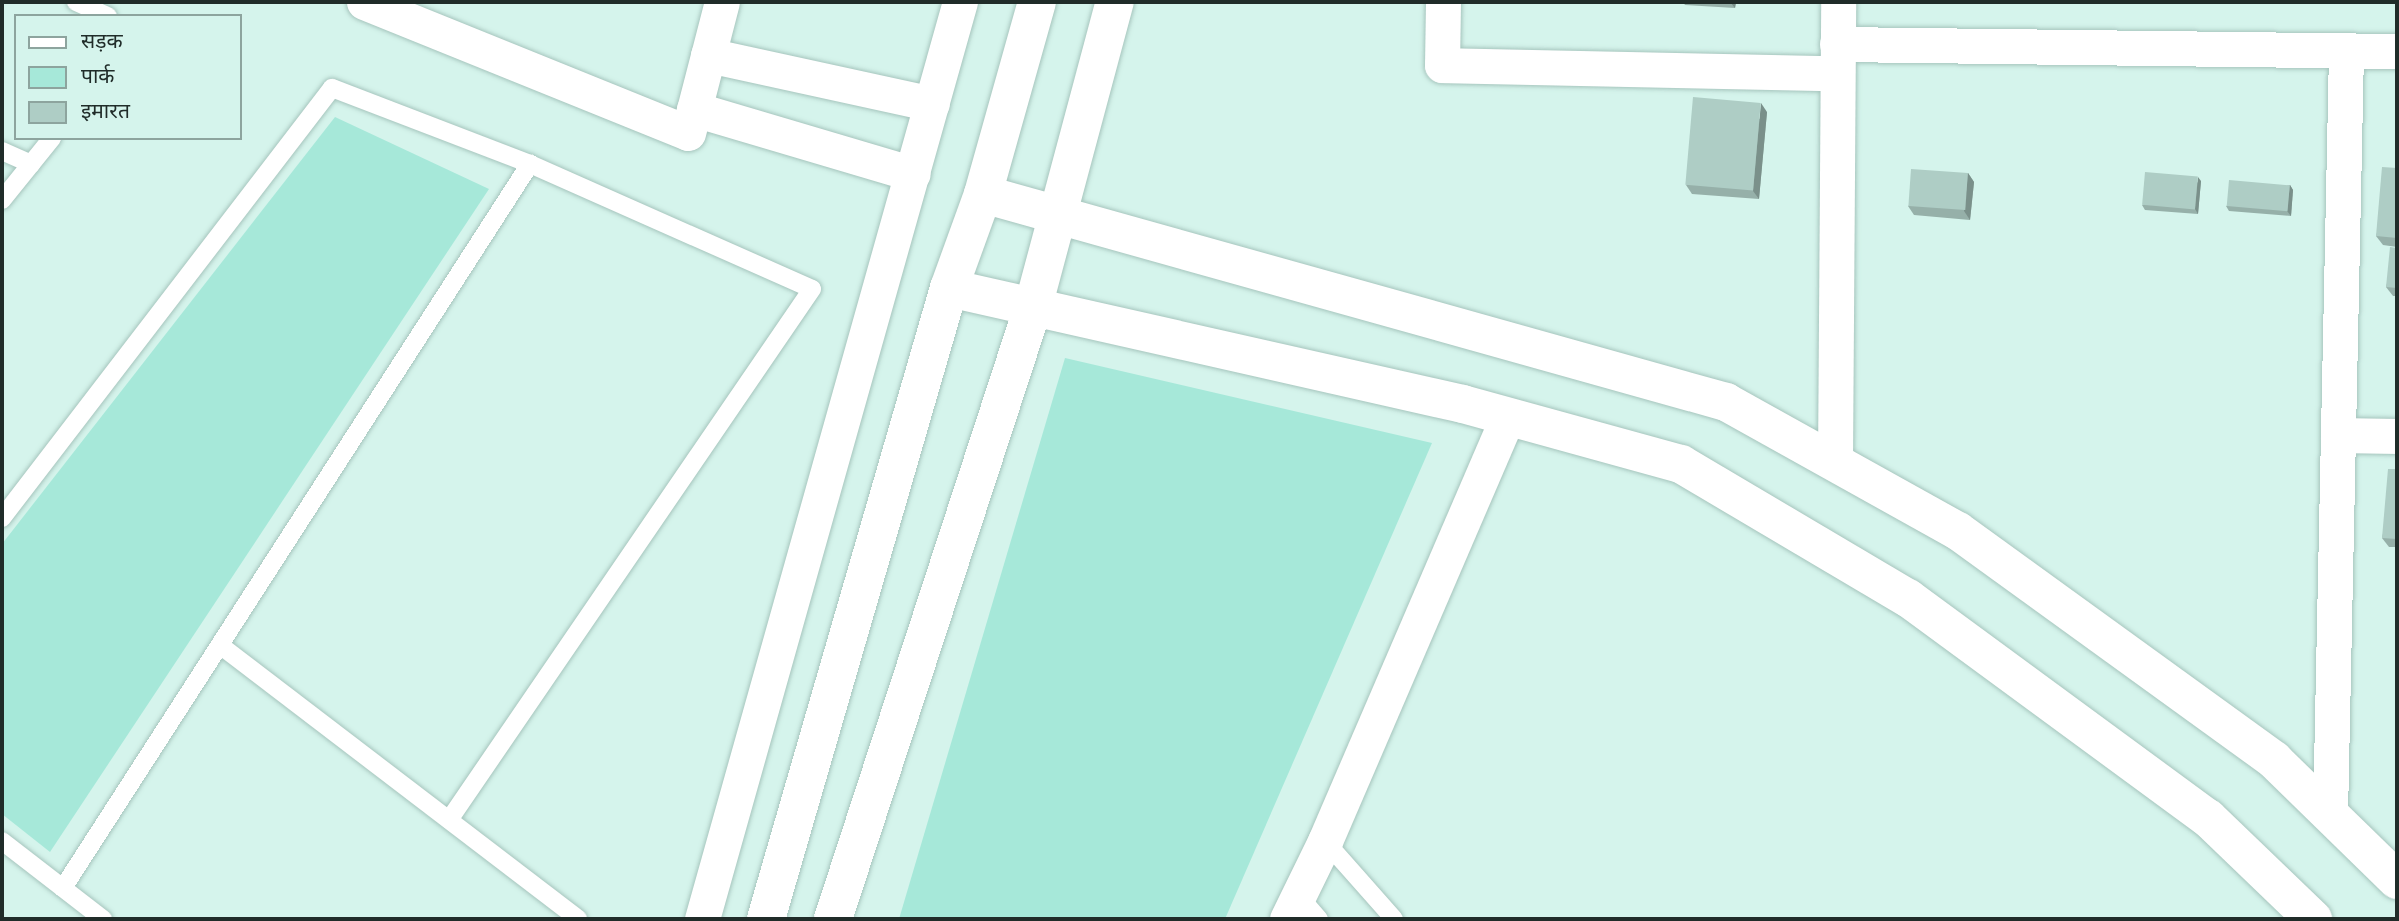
<!DOCTYPE html>
<meta charset="utf-8">
<style>
body{margin:0}
#map{position:relative;width:2399px;height:921px;overflow:hidden;background:#d5f4ec;font-family:Raleway,"Noto Sans Devanagari",sans-serif}
div>[style]{position:absolute}
.green>*{inset:0;background:#a6e8d9}
.roads{filter:drop-shadow(0 0 2px #a6c5bd) drop-shadow(0 0 2px #a6c5bd)}
.service>*{height:18px;margin:-9px;padding:0 9px;transform-origin:9px;border-radius:9px;background:#fff}
.minor>*{height:35px;margin:-17.5px;padding:0 17.5px;transform-origin:17.5px;border-radius:17.5px;background:#fff}
.tertiary>*{height:38px;margin:-19px;padding:0 19px;transform-origin:19px;border-radius:19px;background:#fff}
.wall>*{inset:0;background:#96b0a9}
.shaded-wall>*{inset:0;background:#7a908a}
.building>*{inset:0;background:#aecdc5;transform-origin:0 0}
span{translate:-50% -50%;white-space:nowrap;text-align:center;line-height:1.15;-webkit-text-stroke:5px #d5f4ec;paint-order:stroke}
.frame{position:absolute;inset:0;border:4px solid #202c29;pointer-events:none}
.legend{position:absolute;left:14px;top:14px;width:228px;height:126px;box-sizing:border-box;background:#d5f4ec;border:2px solid #8da49e;margin:0;padding:9px 12px;list-style:none;font-size:21px;color:#202c29}
.legend li{display:flex;align-items:center;gap:14px;height:35px}
.legend b{width:35px;border:2px solid #8da49e}
</style>
<div id="map">
<div class="green">
<i style="clip-path:polygon(335px 117px,489px 189px,50px 852px,2px 814px,2px 544px)"></i>
<i style="clip-path:polygon(1065px 358px,1432px 443px,1225px 919px,899px 919px)"></i>
</div>
<div class="roads">
<div class="service">
<i style="left:76px;top:2px;width:35px;rotate:24deg"></i>
<i style="left:2px;top:151px;width:32px;rotate:24deg"></i>
<i style="left:2px;top:200px;width:80px;rotate:-51.1deg"></i>
<i style="left:2px;top:518px;width:542px;rotate:-52.5deg"></i>
<i style="left:332px;top:88px;width:212px;rotate:21deg"></i>
<i style="left:530px;top:164px;width:308px;rotate:23.9deg"></i>
<i style="left:812px;top:289px;width:643px;rotate:124.36deg"></i>
<i style="left:220px;top:645px;width:451px;rotate:37.4deg"></i>
<i style="left:2px;top:841px;width:128px;rotate:37.7deg"></i>
<i style="left:1325px;top:841px;width:104px;rotate:48.5deg"></i>
<i style="left:63px;top:888px;width:862px;rotate:-57.18deg"></i>
<i style="left:1298px;top:895px;width:32px;rotate:49deg"></i>
</div>
<div class="minor">
<i style="left:364px;top:2px;width:349px;rotate:22deg"></i>
<i style="left:688px;top:133px;width:135px;rotate:-75.5deg"></i>
<i style="left:1443px;top:2px;width:63px;rotate:90.9deg"></i>
<i style="left:1442px;top:65px;width:395px;rotate:1.2deg"></i>
<i style="left:1837px;top:44px;width:560px;rotate:0.72deg"></i>
<i style="left:708px;top:55px;width:229px;rotate:12.3deg"></i>
<i style="left:694px;top:109px;width:228px;rotate:16.5deg"></i>
<i style="left:2338px;top:435px;width:59px;rotate:1deg"></i>
<i style="left:1835px;top:463px;width:461px;rotate:-89.6deg"></i>
<i style="left:2330px;top:815px;width:764px;rotate:-88.8deg"></i>
<i style="left:702px;top:919px;width:953px;rotate:-74.29deg"></i>
<i style="left:1287px;top:919px;width:87px;rotate:-64deg"></i>
<i style="left:1325px;top:841px;width:463px;rotate:-66.7deg"></i>
</div>
<div class="tertiary">
<i style="left:983px;top:194px;width:772px;rotate:15.64deg"></i>
<i style="left:1726px;top:402px;width:265px;rotate:29.1deg"></i>
<i style="left:1958px;top:531px;width:390px;rotate:35.9deg"></i>
<i style="left:2274px;top:760px;width:172px;rotate:44.3deg"></i>
<i style="left:949px;top:288px;width:527px;rotate:12.72deg"></i>
<i style="left:1463px;top:404px;width:226px;rotate:15.4deg"></i>
<i style="left:1681px;top:464px;width:264px;rotate:30.6deg"></i>
<i style="left:1908px;top:598px;width:372px;rotate:36.3deg"></i>
<i style="left:2208px;top:818px;width:146px;rotate:43.9deg"></i>
<i style="left:766px;top:919px;width:657px;rotate:-73.83deg"></i>
<i style="left:949px;top:288px;width:100px;rotate:-70.1deg"></i>
<i style="left:983px;top:194px;width:199px;rotate:-74.3deg"></i>
<i style="left:833px;top:919px;width:644px;rotate:-71.9deg"></i>
<i style="left:1033px;top:307px;width:316px;rotate:-75deg"></i>
</div>
</div>
<div class="wall">
<i style="clip-path:polygon(1683px 2px,1736px 2px,1735px 8px,1685px 5px)"></i>
<i style="clip-path:polygon(1767px 112px,1759px 199px,1692px 194px,1686px 185px)"></i>
<i style="clip-path:polygon(2397px 168px,2397px 247px,2383px 245px,2376px 236px)"></i>
<i style="clip-path:polygon(1968px 173px,1974px 182px,1970px 220px,1914px 215px,1908px 206px)"></i>
<i style="clip-path:polygon(2201px 181px,2198px 214px,2145px 210px,2142px 205px)"></i>
<i style="clip-path:polygon(2290px 185px,2293px 190px,2291px 216px,2229px 211px,2226px 206px)"></i>
<i style="clip-path:polygon(2397px 248px,2397px 296px,2393px 296px,2386px 287px)"></i>
<i style="clip-path:polygon(2397px 469px,2397px 547px,2389px 547px,2382px 538px)"></i>
</div>
<div class="shaded-wall">
<i style="clip-path:polygon(1730px 2px,1736px 2px,1735px 8px)"></i>
<i style="clip-path:polygon(1761px 103px,1767px 112px,1759px 199px,1753px 191px)"></i>
<i style="clip-path:polygon(1968px 173px,1974px 182px,1970px 220px,1964px 211px)"></i>
<i style="clip-path:polygon(2198px 177px,2201px 181px,2198px 214px,2195px 209px)"></i>
<i style="clip-path:polygon(2290px 185px,2293px 190px,2291px 216px,2287px 211px)"></i>
</div>
<div class="building">
<i style="left:1693px;top:97px;width:68px;height:88px;rotate:5deg"></i>
<i style="clip-path:polygon(2382px 167px,2397px 168px,2397px 238px,2376px 236px)"></i>
<i style="left:1911px;top:169px;width:57px;height:37px;rotate:4deg"></i>
<i style="left:2145px;top:172px;width:53px;height:33px;rotate:5deg"></i>
<i style="left:2229px;top:180px;width:61px;height:26px;rotate:5deg"></i>
<i style="clip-path:polygon(2390px 247px,2397px 248px,2397px 288px,2386px 287px)"></i>
<i style="clip-path:polygon(2388px 469px,2397px 469px,2397px 539px,2382px 538px)"></i>
</div>
<div class="frame"></div>
<ul class="legend">
<li><b style="height:9px;background:#fff"></b>सड़क</li>
<li><b style="height:19px;background:#a6e8d9"></b>पार्क</li>
<li><b style="height:19px;background:#aecdc5"></b>इमारत</li>
</ul>
</div>
